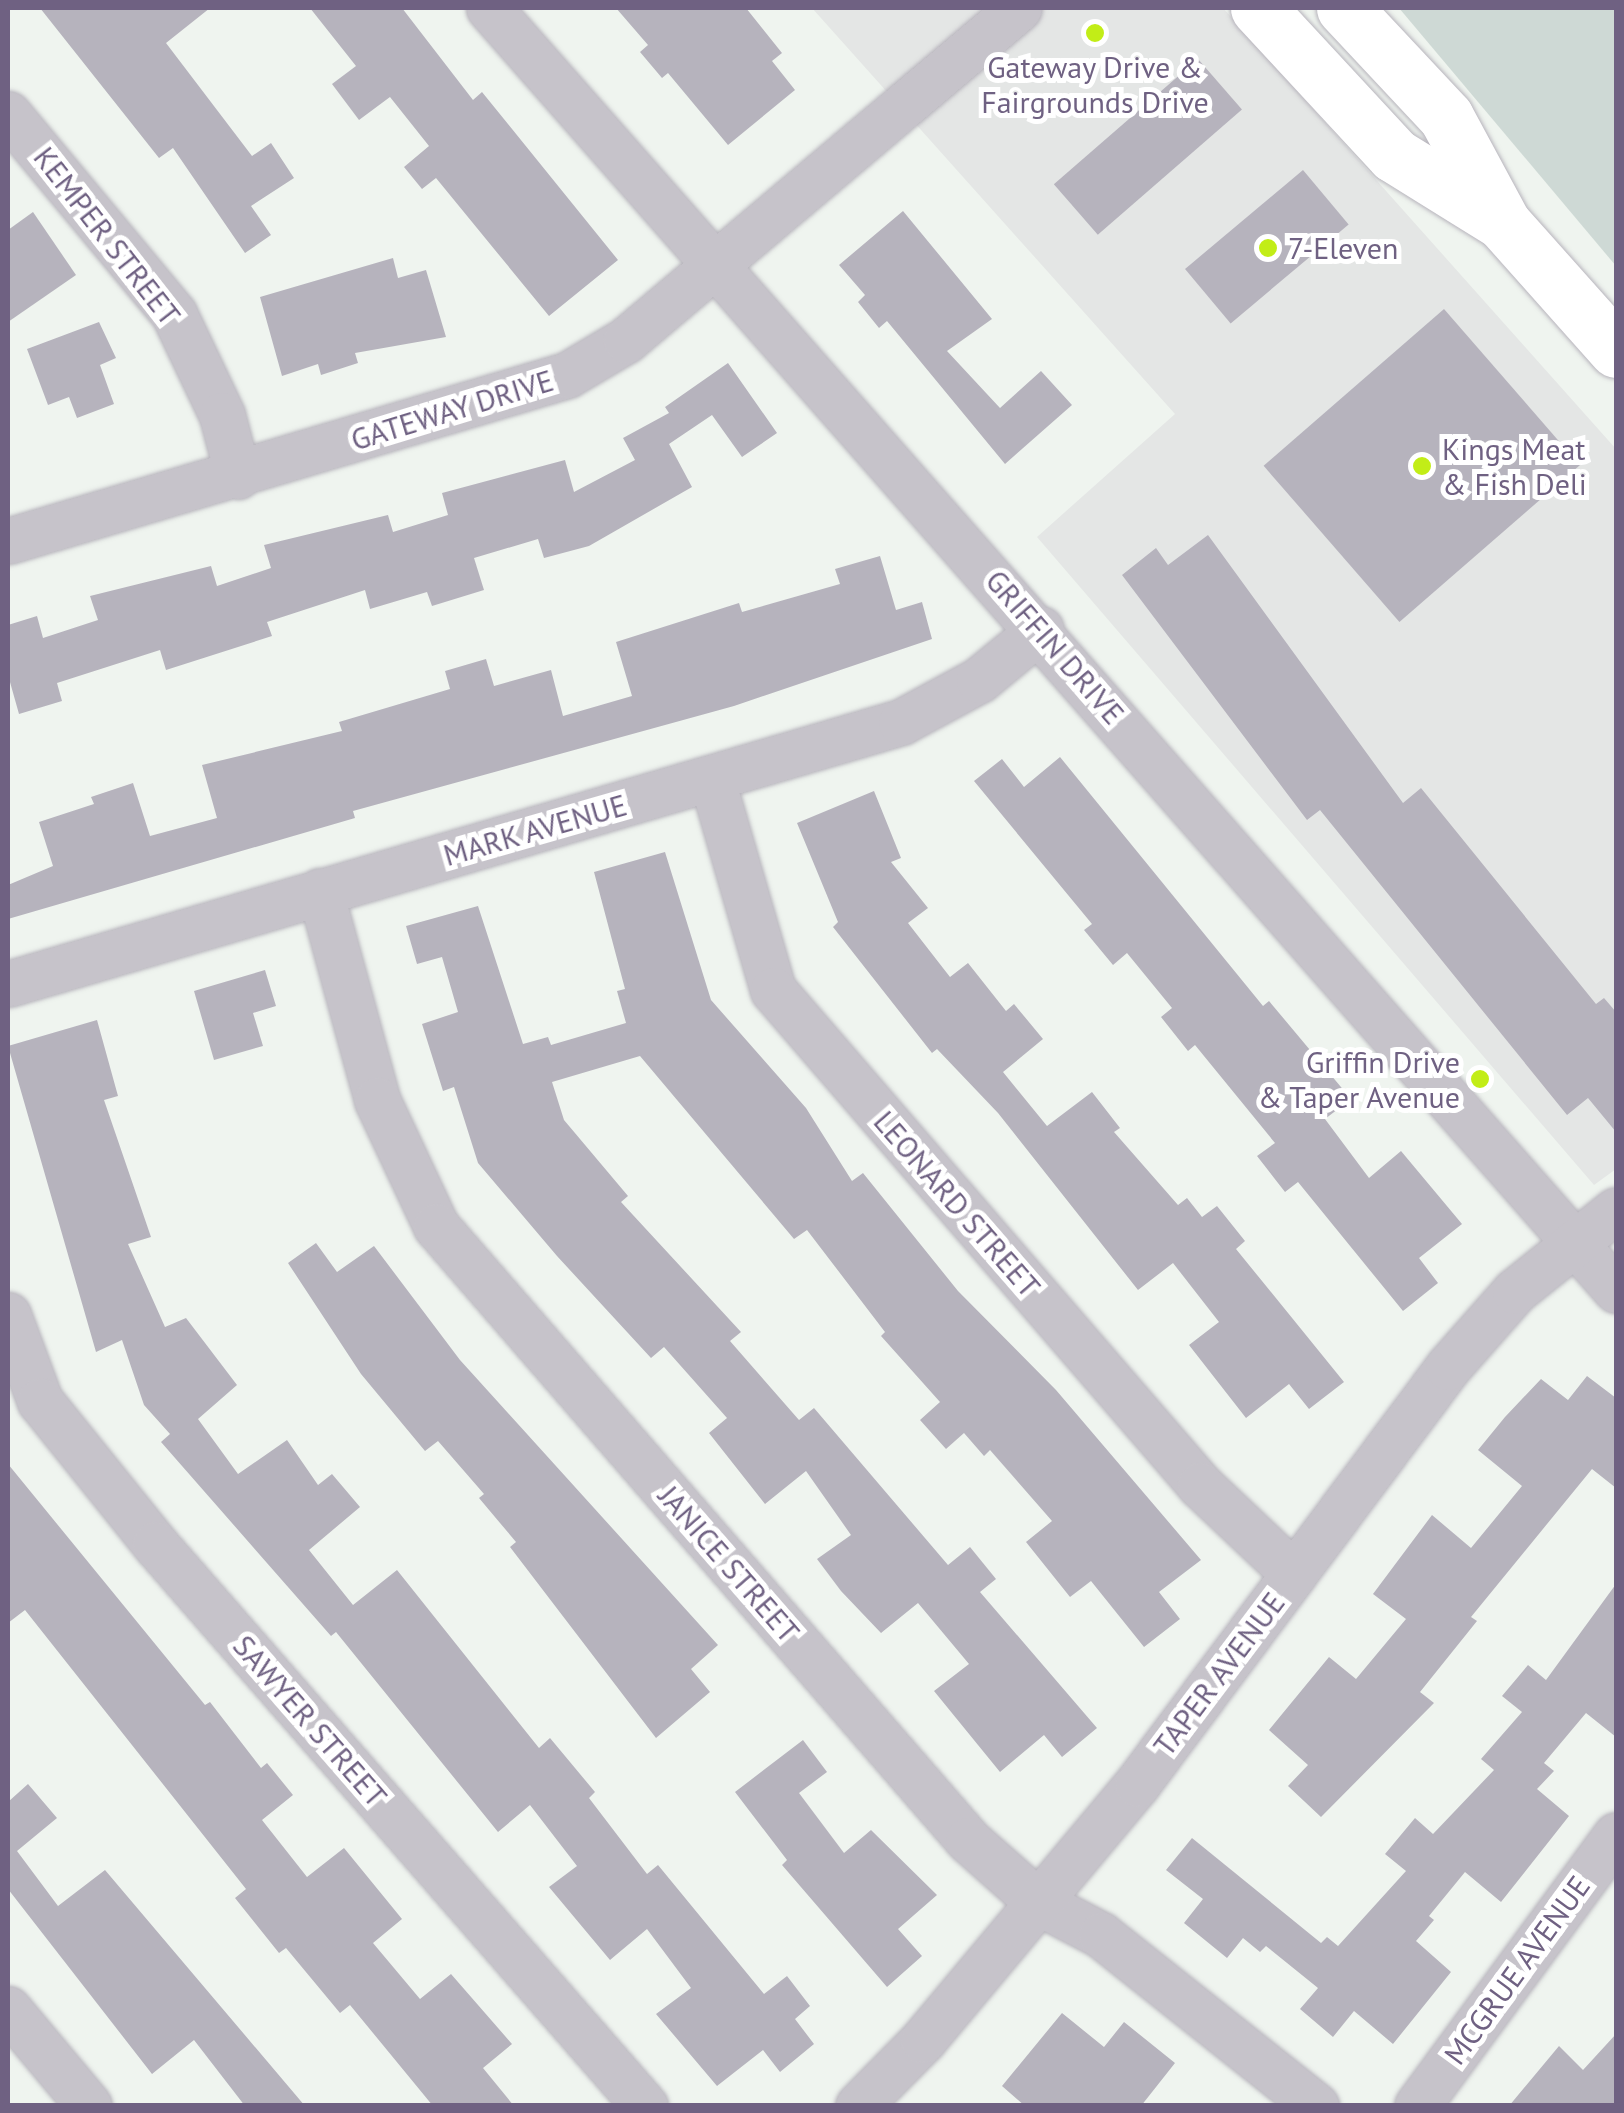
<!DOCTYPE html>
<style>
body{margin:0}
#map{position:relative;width:1624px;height:2113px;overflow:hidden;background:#eff4ef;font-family:"PT Sans",sans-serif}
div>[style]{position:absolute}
.built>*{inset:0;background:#e4e6e5}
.green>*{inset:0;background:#ced9d5}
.building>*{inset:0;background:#b6b3bd;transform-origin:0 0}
.roads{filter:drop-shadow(0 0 2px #b7b4bc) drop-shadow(0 0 2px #b7b4bc)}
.minor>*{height:45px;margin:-22.5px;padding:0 22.5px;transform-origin:22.5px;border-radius:22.5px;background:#c6c3ca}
.major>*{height:55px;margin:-27.5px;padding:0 27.5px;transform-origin:27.5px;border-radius:27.5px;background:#fff}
.dots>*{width:28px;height:28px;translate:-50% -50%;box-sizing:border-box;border:5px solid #fff;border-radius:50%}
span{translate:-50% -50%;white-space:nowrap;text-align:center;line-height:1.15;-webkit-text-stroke:10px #fff;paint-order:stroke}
.poi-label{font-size:30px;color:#6f6182}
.left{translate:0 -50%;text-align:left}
.right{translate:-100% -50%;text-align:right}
.street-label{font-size:30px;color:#6f6182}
.frame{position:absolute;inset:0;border:10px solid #6f6182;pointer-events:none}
</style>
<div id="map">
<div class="built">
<i style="clip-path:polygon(812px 8px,1223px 8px,1616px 449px,1616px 1169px,1594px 1185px,1037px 537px,1175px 414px)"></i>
</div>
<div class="green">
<i style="clip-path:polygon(1399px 8px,1616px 8px,1616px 266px)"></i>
</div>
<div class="building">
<i style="clip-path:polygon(40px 8px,210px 8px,166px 43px,252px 156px,271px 143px,294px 178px,251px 206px,271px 235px,245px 253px,173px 148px,159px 158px)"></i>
<i style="clip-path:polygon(310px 8px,402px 8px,473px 100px,482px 92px,618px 260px,549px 316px,436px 178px,422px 189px,404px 167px,429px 146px,390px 97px,359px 120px,332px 84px,356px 66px)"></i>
<i style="clip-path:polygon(616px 8px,746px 8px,782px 53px,772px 61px,795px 90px,728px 145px,668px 73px,662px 78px,640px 52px,648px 45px)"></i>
<i style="left:1198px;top:59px;width:67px;height:191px;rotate:49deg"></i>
<i style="left:1303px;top:170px;width:71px;height:154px;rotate:50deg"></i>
<i style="clip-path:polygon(903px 211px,992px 319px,947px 351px,1000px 408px,1041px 371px,1072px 405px,1005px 464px,887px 321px,879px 328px,858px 302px,865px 295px,839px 265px)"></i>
<i style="clip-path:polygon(33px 212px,76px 275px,8px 322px,8px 230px)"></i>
<i style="clip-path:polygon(393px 258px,398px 278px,426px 270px,446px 337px,355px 353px,358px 363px,321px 375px,318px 364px,282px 376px,260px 297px)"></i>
<i style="left:1444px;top:309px;width:207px;height:239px;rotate:49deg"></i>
<i style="clip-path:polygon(99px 322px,116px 358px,100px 365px,114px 404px,77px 418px,69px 397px,48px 405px,27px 349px)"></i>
<i style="clip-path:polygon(728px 363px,777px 433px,742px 457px,712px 415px,669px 444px,692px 487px,589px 546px,544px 558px,538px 539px,474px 558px,484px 590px,432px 606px,427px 592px,370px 609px,365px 590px,267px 622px,272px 636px,166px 670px,160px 650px,57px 683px,62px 701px,19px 714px,8px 675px,8px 625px,37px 616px,43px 638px,98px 620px,90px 596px,211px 566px,217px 586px,271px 568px,264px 545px,388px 515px,393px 532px,448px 515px,442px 493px,565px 460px,574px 492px,635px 460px,623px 438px,669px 413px,665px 407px)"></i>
<i style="clip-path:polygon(1208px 535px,1403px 803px,1421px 788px,1596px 1004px,1604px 998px,1616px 1012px,1616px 1132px,1588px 1098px,1567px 1115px,1320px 810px,1307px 820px,1122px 575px,1156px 548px,1168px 565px)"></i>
<i style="clip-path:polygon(880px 556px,896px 610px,922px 602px,932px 639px,734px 706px,353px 811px,355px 818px,8px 919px,8px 885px,53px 866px,39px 822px,94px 804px,91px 797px,133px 783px,150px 836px,217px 818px,202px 765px,342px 731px,339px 722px,450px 689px,445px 671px,486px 659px,494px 686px,551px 670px,563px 716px,632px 696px,616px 642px,739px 603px,742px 612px,840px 584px,835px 569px)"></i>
<i style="clip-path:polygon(1060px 757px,1263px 1006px,1269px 1001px,1351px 1099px,1325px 1119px,1369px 1178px,1401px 1151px,1462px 1224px,1419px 1258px,1438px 1283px,1403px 1311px,1298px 1182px,1285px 1192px,1257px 1156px,1275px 1143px,1195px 1045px,1188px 1051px,1161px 1017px,1172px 1008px,1127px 953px,1113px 965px,1084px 930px,1092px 924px,974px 781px,1002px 759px,1024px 787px)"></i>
<i style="clip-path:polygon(874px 791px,901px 858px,891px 862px,928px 908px,908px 923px,950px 977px,968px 963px,1006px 1011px,1014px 1004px,1043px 1039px,1003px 1072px,1047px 1126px,1092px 1092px,1120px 1128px,1114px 1132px,1178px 1205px,1187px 1198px,1202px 1217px,1217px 1206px,1245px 1241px,1236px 1249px,1344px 1382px,1309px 1409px,1289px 1384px,1246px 1418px,1189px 1345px,1219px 1322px,1173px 1263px,1138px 1290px,998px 1113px,937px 1049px,932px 1053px,833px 927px,838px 922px,797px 823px)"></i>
<i style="clip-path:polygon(665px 852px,711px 1000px,806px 1108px,852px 1181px,863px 1173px,958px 1291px,1056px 1390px,1201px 1560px,1159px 1592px,1180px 1619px,1144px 1647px,1091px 1581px,1070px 1597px,1026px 1542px,1052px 1521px,990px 1450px,984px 1456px,964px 1433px,946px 1449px,920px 1420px,940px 1402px,881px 1336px,885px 1332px,807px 1230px,794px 1239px,640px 1056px,552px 1082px,564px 1120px,628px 1196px,621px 1202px,741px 1332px,730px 1341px,799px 1420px,814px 1408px,948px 1565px,970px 1547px,996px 1579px,980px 1592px,1097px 1728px,1062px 1757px,1044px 1735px,1000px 1772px,934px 1691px,969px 1664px,918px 1603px,881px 1633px,841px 1591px,817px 1559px,851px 1535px,806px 1471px,765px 1504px,709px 1433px,727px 1418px,664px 1347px,651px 1358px,557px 1256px,478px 1163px,454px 1087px,443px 1091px,422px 1024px,458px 1012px,442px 957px,417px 964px,406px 926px,478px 906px,523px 1044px,548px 1037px,551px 1045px,626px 1023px,617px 991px,625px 989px,594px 872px)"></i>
<i style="clip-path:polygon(265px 970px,276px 1006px,253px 1013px,263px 1046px,214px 1060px,194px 991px)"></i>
<i style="clip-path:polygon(97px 1020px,118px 1096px,104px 1100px,151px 1237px,128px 1244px,165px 1327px,186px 1318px,237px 1385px,198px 1419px,238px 1474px,287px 1440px,318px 1485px,332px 1474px,360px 1507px,309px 1550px,353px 1605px,397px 1570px,539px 1748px,550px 1738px,595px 1792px,589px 1798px,647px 1874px,658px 1865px,764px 1994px,787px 1976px,810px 2006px,795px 2019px,814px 2044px,780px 2072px,763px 2050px,717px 2086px,656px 2014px,691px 1988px,647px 1929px,610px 1960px,549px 1887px,577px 1866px,530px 1805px,498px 1832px,336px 1632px,331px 1636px,161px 1442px,170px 1434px,144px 1405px,122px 1340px,96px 1352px,8px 1046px)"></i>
<i style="clip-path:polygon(316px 1243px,337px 1272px,374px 1246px,460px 1360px,718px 1645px,691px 1669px,710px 1692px,656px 1738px,510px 1547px,516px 1542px,479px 1498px,484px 1494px,438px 1441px,425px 1451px,361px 1374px,288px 1263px)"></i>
<i style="clip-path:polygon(1587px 1376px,1616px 1398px,1616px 1488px,1592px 1469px,1471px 1617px,1477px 1621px,1420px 1692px,1434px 1703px,1321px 1817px,1288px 1786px,1308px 1765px,1269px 1730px,1329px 1657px,1356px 1679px,1406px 1619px,1373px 1594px,1432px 1515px,1471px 1548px,1522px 1486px,1478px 1450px,1505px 1417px,1541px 1379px,1568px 1400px)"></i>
<i style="clip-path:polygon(8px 1464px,205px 1705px,210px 1702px,261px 1768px,267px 1763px,293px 1795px,262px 1820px,307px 1877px,344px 1848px,402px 1919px,373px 1943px,420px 1999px,451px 1974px,512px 2044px,483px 2068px,514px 2106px,433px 2106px,350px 2005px,340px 2013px,286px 1948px,279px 1953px,235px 1898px,246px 1889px,25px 1610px,8px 1623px)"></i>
<i style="clip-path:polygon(1616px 1584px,1616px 1737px,1586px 1713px,1544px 1763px,1554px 1771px,1537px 1789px,1569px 1816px,1501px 1902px,1465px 1872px,1429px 1916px,1434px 1920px,1416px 1941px,1451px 1972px,1393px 2044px,1354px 2011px,1333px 2037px,1300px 2009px,1318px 1988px,1266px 1946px,1260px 1952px,1243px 1938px,1227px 1958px,1184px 1923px,1203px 1899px,1166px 1870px,1192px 1838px,1321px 1943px,1327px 1937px,1338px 1946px,1406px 1871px,1385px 1854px,1415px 1818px,1433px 1834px,1494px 1770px,1481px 1759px,1522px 1712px,1502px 1696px,1528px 1665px,1546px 1680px)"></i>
<i style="clip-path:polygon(803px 1740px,827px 1772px,799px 1793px,844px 1853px,871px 1830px,937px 1895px,898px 1929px,922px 1956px,887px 1987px,782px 1865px,787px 1860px,735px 1792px)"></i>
<i style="clip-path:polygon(28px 1784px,57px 1818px,17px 1851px,58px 1906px,105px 1870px,305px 2106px,245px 2106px,194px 2040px,152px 2074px,8px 1889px,8px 1802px)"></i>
<i style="clip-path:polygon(1062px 2013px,1104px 2047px,1124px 2022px,1175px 2063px,1141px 2106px,1025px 2106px,1002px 2086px)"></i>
<i style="clip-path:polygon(1616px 2034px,1616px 2106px,1509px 2106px,1559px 2046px,1583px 2070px)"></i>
</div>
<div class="roads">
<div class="minor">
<i style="left:489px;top:8px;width:1707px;rotate:48.68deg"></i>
<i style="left:8px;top:114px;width:260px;rotate:50.3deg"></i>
<i style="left:174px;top:314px;width:112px;rotate:64.6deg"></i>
<i style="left:222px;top:415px;width:63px;rotate:75.3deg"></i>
<i style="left:8px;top:541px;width:583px;rotate:-16.54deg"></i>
<i style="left:567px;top:375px;width:69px;rotate:-30.7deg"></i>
<i style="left:626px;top:340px;width:514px;rotate:-40.19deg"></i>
<i style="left:712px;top:780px;width:219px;rotate:73.8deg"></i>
<i style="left:773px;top:990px;width:654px;rotate:49.22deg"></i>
<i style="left:1200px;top:1485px;width:129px;rotate:43.4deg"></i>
<i style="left:320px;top:891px;width:217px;rotate:74.7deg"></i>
<i style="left:377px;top:1100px;width:139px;rotate:64.9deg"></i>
<i style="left:436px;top:1226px;width:812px;rotate:49.09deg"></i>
<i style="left:968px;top:1840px;width:94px;rotate:41.5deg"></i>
<i style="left:1038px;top:1902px;width:71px;rotate:27.6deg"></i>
<i style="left:1101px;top:1935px;width:275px;rotate:38.5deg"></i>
<i style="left:8px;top:984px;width:931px;rotate:-16.35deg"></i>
<i style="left:901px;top:722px;width:89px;rotate:-28.3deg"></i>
<i style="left:979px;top:680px;width:80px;rotate:-39.4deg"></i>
<i style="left:8px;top:1315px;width:92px;rotate:69.6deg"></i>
<i style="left:40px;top:1401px;width:184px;rotate:51.2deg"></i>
<i style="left:155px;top:1544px;width:746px;rotate:48.92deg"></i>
<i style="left:8px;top:2009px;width:126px;rotate:50.1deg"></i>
<i style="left:858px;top:2106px;width:93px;rotate:-45.4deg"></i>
<i style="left:923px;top:2040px;width:334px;rotate:-50.1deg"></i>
<i style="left:1137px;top:1784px;width:520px;rotate:-53.28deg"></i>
<i style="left:1448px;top:1367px;width:101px;rotate:-48.6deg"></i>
<i style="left:1515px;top:1291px;width:129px;rotate:-38.7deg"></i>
<i style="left:1417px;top:2106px;width:336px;rotate:-53.7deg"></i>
</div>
<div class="major">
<i style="left:1258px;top:8px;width:200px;rotate:47.2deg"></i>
<i style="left:1394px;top:155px;width:127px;rotate:31.8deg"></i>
<i style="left:1344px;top:8px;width:149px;rotate:46.9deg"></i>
<i style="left:1446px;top:117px;width:120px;rotate:61.7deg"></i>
<i style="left:1503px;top:223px;width:170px;rotate:48.3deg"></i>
</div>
</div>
<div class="dots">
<i style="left:1095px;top:33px;background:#c2ed17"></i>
<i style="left:1268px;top:248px;background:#c2ed17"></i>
<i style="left:1422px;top:466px;background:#c2ed17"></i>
<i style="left:1480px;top:1079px;background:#c2ed17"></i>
</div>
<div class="poi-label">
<span style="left:1095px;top:84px">Gateway Drive &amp;<br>Fairgrounds Drive</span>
<span class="left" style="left:1288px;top:248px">7-Eleven</span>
<span class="left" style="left:1442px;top:466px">Kings Meat<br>&amp; Fish Deli</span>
<span class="right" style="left:1460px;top:1079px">Griffin Drive<br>&amp; Taper Avenue</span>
</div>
<div class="street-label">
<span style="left:107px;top:236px;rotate:52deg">KEMPER STREET</span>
<span style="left:452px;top:410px;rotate:-17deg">GATEWAY DRIVE</span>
<span style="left:1055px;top:647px;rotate:49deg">GRIFFIN DRIVE</span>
<span style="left:535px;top:830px;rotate:-16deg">MARK AVENUE</span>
<span style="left:957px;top:1204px;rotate:49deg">LEONARD STREET</span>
<span style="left:729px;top:1564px;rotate:49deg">JANICE STREET</span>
<span style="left:1219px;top:1674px;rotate:-53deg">TAPER AVENUE</span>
<span style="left:310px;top:1721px;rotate:49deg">SAWYER STREET</span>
<span style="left:1517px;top:1970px;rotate:-54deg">MCGRUE AVENUE</span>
</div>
<div class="frame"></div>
</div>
